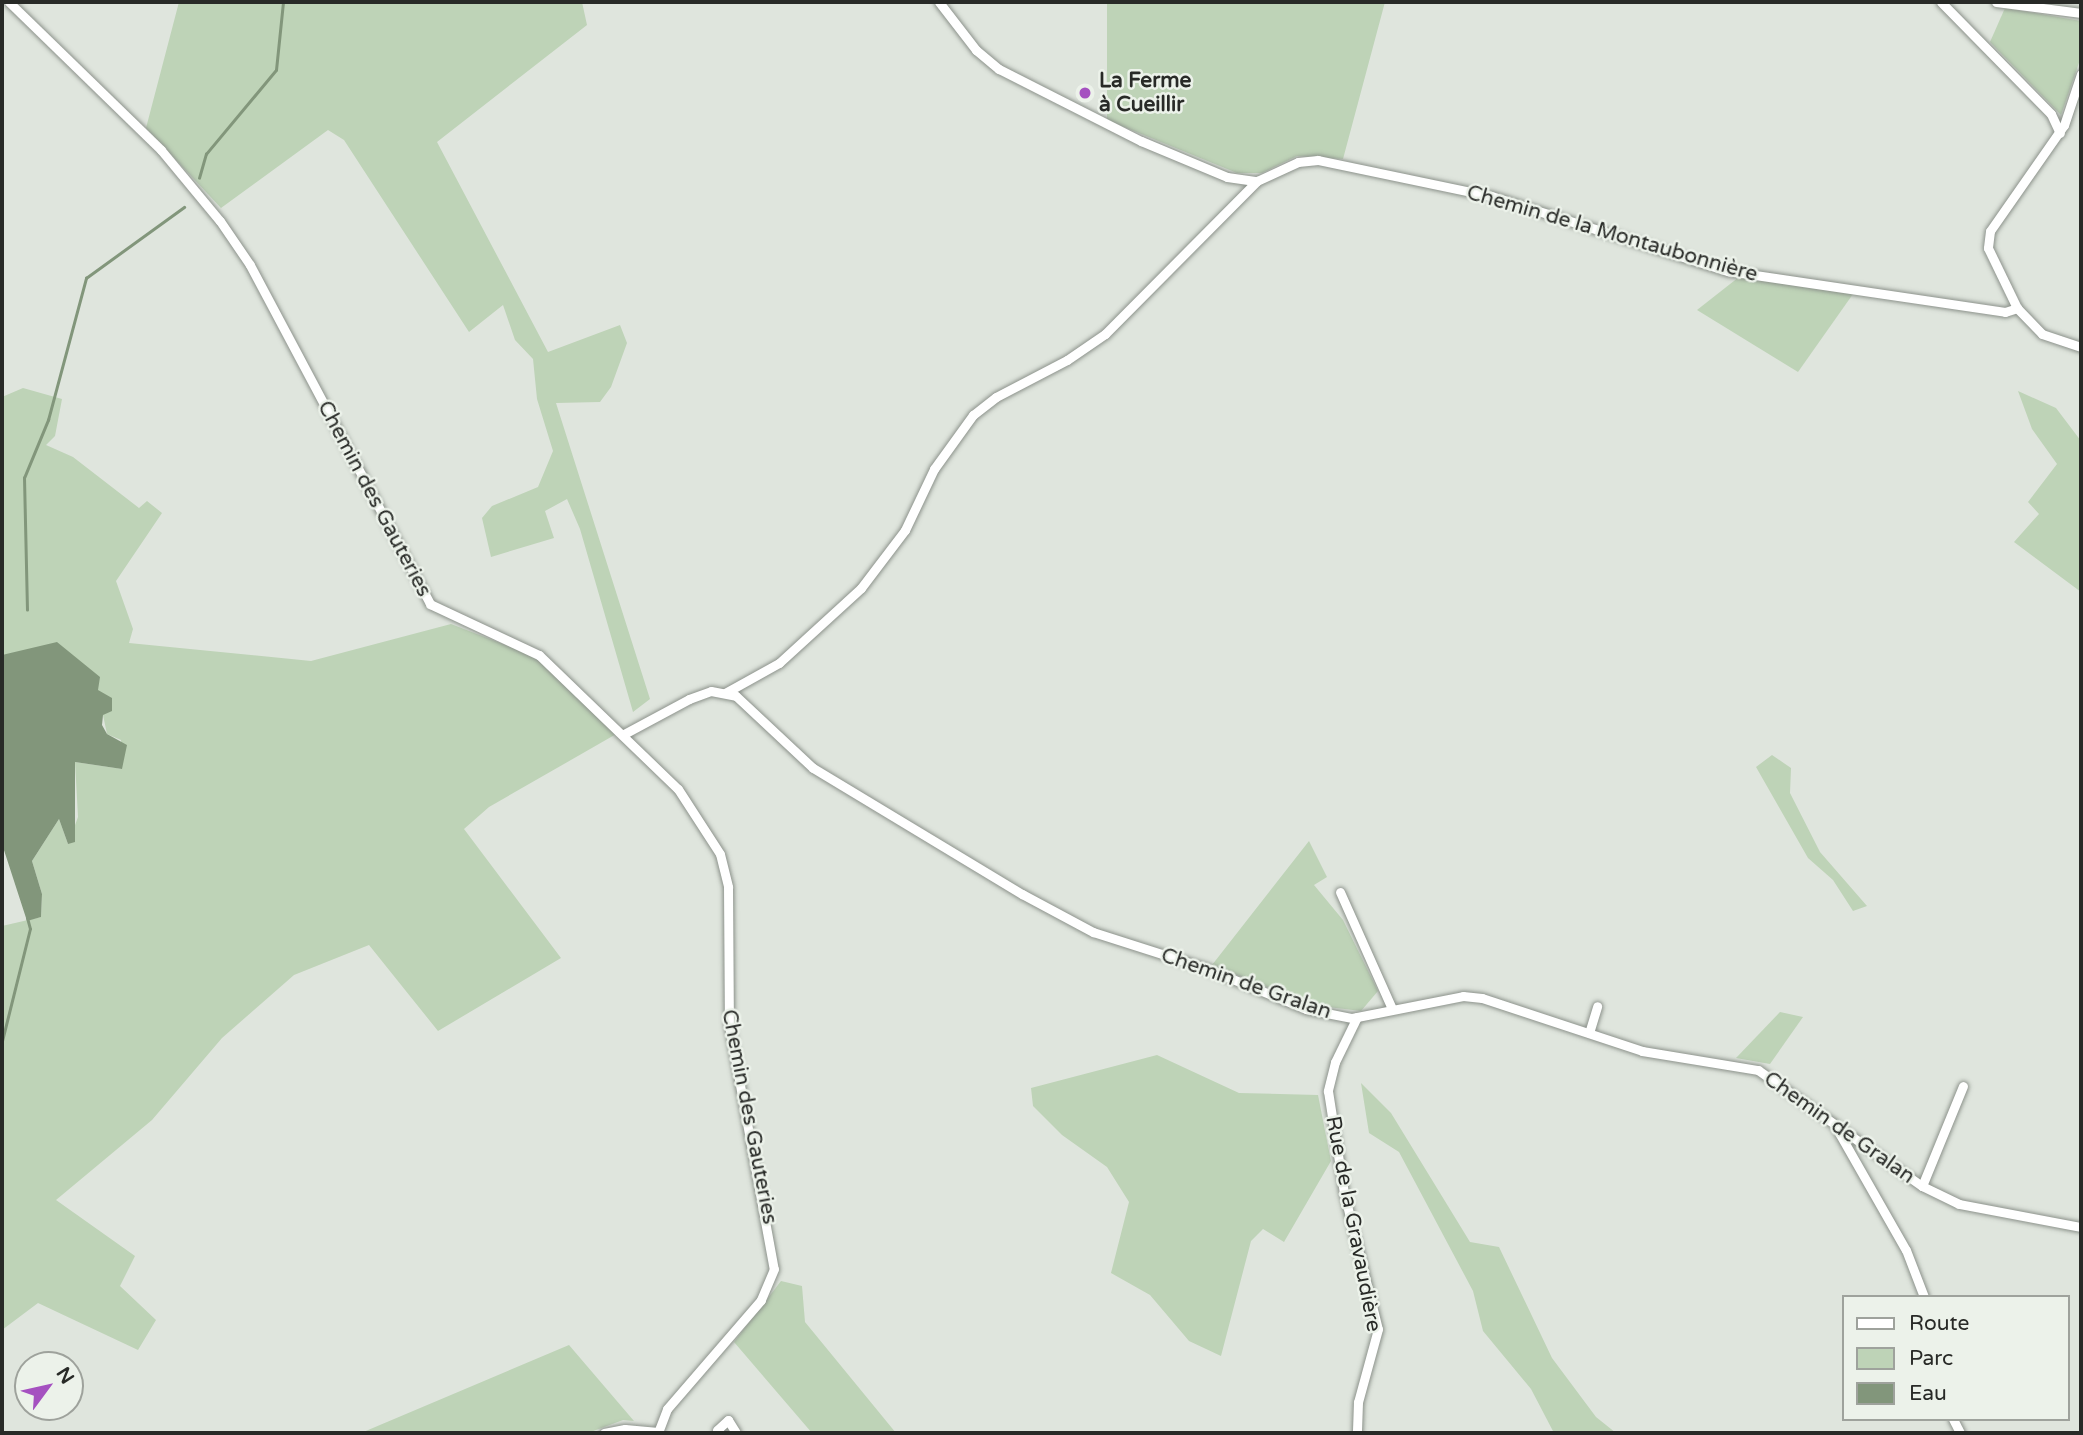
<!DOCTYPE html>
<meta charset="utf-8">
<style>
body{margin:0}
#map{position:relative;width:2083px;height:1435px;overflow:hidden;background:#dfe5dd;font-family:"Varela Round",sans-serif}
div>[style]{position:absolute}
.green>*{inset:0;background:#bed3b7}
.water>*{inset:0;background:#82967b}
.stream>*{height:2.5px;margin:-1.25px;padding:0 1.25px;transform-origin:1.25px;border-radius:1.25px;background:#82967b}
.roads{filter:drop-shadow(0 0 2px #8c928b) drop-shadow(0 0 2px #8c928b)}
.minor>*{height:9px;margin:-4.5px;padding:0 4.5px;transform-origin:4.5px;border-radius:4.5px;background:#fff}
.dots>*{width:19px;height:19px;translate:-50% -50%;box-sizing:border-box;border:4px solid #ecf2ea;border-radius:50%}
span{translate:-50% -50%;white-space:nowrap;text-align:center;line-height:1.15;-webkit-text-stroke:5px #ecf2ea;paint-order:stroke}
.poi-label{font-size:21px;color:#282a27;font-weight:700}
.left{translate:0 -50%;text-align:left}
.street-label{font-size:21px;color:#282a27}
.frame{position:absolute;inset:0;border:4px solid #282a27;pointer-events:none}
.legend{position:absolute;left:1842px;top:1295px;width:228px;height:126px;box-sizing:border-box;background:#ecf2ea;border:2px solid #9ea29c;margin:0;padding:9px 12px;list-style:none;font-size:21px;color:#282a27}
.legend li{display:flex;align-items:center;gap:14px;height:35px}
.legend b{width:35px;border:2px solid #9ea29c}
.north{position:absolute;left:14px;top:1351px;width:70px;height:70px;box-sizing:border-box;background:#ecf2ea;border:2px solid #9ea29c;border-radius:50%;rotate:57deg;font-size:19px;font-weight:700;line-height:28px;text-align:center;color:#282a27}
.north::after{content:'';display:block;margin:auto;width:24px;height:32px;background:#a551c0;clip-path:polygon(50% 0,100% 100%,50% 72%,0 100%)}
</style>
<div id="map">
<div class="green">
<i style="clip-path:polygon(179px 2px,582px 2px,587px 25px,437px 142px,548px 352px,620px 325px,627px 343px,611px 387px,600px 402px,556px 403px,650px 699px,633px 712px,580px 529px,567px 499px,545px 511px,554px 538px,491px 557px,482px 518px,492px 506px,538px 487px,553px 451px,537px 399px,533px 359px,515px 340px,503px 305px,469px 332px,344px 140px,328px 130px,221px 208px,146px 128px)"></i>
<i style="clip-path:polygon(1107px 2px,1385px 2px,1343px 159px,1297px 156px,1262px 173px,1237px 173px,1107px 120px)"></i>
<i style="clip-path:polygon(2005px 8px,2081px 21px,2081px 57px,2061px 115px,1990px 42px)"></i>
<i style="clip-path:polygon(1739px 277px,1801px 286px,1853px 294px,1798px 372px,1697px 310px)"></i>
<i style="clip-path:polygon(23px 388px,62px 399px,55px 436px,46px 445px,73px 457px,139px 508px,147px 501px,162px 513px,116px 581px,133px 629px,129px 643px,311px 661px,451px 624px,534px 656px,618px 733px,489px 807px,464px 829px,561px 958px,438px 1031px,369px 945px,294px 975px,222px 1038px,152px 1120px,56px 1200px,135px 1256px,120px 1286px,156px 1320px,138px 1350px,38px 1303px,2px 1330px,2px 926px,41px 917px,42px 894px,32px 861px,59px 819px,68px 844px,78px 817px,75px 762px,122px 769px,121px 740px,107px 734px,103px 715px,11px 654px,2px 655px,2px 397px)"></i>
<i style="clip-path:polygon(2018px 391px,2056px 408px,2081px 441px,2081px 592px,2014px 542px,2039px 514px,2028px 502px,2057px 464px,2032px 429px)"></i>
<i style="clip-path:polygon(1772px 755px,1791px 768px,1790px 793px,1820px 852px,1867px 906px,1853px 911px,1833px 880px,1808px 858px,1756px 767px)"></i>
<i style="clip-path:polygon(1309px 841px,1327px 877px,1314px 885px,1343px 920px,1378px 991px,1361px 1011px,1312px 1005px,1212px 965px)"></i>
<i style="clip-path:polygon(1780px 1012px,1803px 1017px,1770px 1064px,1736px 1058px)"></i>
<i style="clip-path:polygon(1157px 1055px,1239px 1093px,1318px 1095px,1331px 1161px,1284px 1242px,1263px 1229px,1251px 1241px,1221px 1356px,1189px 1341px,1150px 1295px,1111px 1273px,1129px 1202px,1107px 1167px,1062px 1135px,1033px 1106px,1031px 1088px)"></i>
<i style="clip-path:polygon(1361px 1083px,1391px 1113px,1470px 1242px,1499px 1247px,1552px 1358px,1596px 1417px,1616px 1433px,1554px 1433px,1531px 1389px,1483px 1331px,1473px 1291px,1399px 1152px,1369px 1133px)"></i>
<i style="clip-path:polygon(781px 1281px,802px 1286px,805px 1322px,896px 1433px,812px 1433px,734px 1342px)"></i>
<i style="clip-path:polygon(569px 1345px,634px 1421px,623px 1420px,588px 1433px,361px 1433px)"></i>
</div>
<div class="water">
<i style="clip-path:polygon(57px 642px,100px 677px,98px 690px,112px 698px,112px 711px,103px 715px,102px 725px,107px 734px,127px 745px,122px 769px,75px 762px,75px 842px,68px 844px,59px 819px,32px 861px,42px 894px,41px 917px,27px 921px,2px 844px,2px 655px)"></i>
</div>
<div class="stream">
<i style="left:199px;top:178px;width:25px;rotate:-74deg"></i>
<i style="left:206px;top:154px;width:109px;rotate:-50.2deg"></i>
<i style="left:276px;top:70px;width:68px;rotate:-84.1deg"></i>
<i style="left:27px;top:610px;width:132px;rotate:-91.3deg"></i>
<i style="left:24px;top:478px;width:63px;rotate:-67.5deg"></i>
<i style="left:48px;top:420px;width:147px;rotate:-75deg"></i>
<i style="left:86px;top:278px;width:121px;rotate:-35.9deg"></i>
<i style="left:2px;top:1041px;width:115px;rotate:-76deg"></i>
<i style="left:30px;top:929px;width:11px;rotate:-105deg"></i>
</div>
<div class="roads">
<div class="minor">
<i style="left:9px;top:2px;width:212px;rotate:44.2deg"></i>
<i style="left:161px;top:150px;width:92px;rotate:50.3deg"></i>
<i style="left:220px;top:221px;width:53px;rotate:55.7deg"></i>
<i style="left:250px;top:265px;width:384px;rotate:62deg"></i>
<i style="left:430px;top:604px;width:120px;rotate:25.1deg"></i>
<i style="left:539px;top:655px;width:193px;rotate:44deg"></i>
<i style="left:678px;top:789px;width:77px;rotate:57.1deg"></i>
<i style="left:720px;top:854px;width:34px;rotate:76deg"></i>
<i style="left:728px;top:887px;width:138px;rotate:89.6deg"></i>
<i style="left:729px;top:1025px;width:248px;rotate:79.6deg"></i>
<i style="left:774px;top:1269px;width:34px;rotate:113deg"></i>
<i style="left:761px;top:1300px;width:144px;rotate:130.8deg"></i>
<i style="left:667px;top:1409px;width:26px;rotate:111deg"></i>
<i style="left:939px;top:2px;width:61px;rotate:52.4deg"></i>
<i style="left:976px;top:50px;width:30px;rotate:40deg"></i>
<i style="left:999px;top:69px;width:159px;rotate:26.9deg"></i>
<i style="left:1141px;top:141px;width:93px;rotate:22.7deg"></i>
<i style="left:1227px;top:177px;width:30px;rotate:8deg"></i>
<i style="left:1941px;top:2px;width:157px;rotate:45.5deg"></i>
<i style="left:2051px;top:114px;width:21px;rotate:65deg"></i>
<i style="left:1996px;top:2px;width:86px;rotate:7.4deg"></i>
<i style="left:2081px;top:74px;width:54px;rotate:108.4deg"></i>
<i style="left:2064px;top:125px;width:129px;rotate:124.9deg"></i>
<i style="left:1990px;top:231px;width:17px;rotate:97deg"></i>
<i style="left:1988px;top:248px;width:67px;rotate:64.2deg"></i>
<i style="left:2017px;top:308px;width:36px;rotate:46deg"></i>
<i style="left:2042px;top:334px;width:41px;rotate:18.4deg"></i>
<i style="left:725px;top:693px;width:62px;rotate:-29.1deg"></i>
<i style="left:779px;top:663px;width:111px;rotate:-42.4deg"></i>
<i style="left:861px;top:588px;width:73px;rotate:-52.8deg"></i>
<i style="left:905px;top:530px;width:68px;rotate:-64.6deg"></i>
<i style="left:934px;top:469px;width:67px;rotate:-54.2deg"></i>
<i style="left:973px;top:415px;width:29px;rotate:-38deg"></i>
<i style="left:996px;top:397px;width:80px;rotate:-27.5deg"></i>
<i style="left:1067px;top:360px;width:46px;rotate:-34.4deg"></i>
<i style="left:1105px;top:334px;width:216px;rotate:-45.2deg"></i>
<i style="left:1257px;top:181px;width:45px;rotate:-24.9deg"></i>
<i style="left:1298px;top:162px;width:20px;rotate:-6deg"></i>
<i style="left:1318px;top:160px;width:177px;rotate:11.8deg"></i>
<i style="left:1491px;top:196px;width:249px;rotate:17.6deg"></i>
<i style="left:1728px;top:271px;width:280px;rotate:8.4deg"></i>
<i style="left:2005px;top:312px;width:13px;rotate:-18deg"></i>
<i style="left:624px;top:734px;width:74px;rotate:-28.3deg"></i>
<i style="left:689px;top:699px;width:23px;rotate:-20deg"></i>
<i style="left:711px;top:691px;width:25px;rotate:11deg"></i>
<i style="left:736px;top:696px;width:105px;rotate:43.1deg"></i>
<i style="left:813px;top:768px;width:244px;rotate:31.1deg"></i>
<i style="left:1022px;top:894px;width:81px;rotate:28.2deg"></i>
<i style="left:1093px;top:932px;width:115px;rotate:17.7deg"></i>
<i style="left:1203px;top:967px;width:111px;rotate:22.2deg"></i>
<i style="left:1306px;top:1009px;width:47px;rotate:11.1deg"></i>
<i style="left:1352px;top:1018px;width:113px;rotate:-11.2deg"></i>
<i style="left:1463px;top:996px;width:19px;rotate:6deg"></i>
<i style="left:1482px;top:998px;width:169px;rotate:18.3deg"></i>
<i style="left:1642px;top:1051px;width:118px;rotate:9.3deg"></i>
<i style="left:1758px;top:1070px;width:201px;rotate:35.3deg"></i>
<i style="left:1922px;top:1186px;width:41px;rotate:25.9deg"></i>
<i style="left:1959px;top:1204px;width:124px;rotate:10.7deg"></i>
<i style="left:1340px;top:892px;width:128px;rotate:66deg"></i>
<i style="left:1357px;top:1017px;width:50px;rotate:116.1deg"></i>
<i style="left:1335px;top:1062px;width:30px;rotate:104deg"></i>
<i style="left:1328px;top:1091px;width:103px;rotate:81.1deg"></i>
<i style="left:1344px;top:1193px;width:140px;rotate:76deg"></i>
<i style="left:1378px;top:1329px;width:76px;rotate:105.3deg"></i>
<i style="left:1358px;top:1402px;width:31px;rotate:92deg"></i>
<i style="left:1589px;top:1033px;width:28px;rotate:-73deg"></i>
<i style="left:1834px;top:1124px;width:145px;rotate:60.3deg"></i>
<i style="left:1906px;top:1250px;width:50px;rotate:69deg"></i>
<i style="left:1922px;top:1186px;width:108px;rotate:-67.7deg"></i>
<i style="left:1953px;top:1419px;width:16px;rotate:63deg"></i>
<i style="left:604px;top:1433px;width:21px;rotate:-11deg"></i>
<i style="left:625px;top:1429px;width:33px;rotate:5deg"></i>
<i style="left:720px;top:1433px;width:4px;rotate:-135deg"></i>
<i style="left:717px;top:1430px;width:15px;rotate:-42deg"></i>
<i style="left:728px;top:1420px;width:15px;rotate:58deg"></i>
</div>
</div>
<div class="dots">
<i style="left:1085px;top:93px;background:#a551c0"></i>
</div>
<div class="poi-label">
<span class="left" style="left:1099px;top:93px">La Ferme<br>à Cueillir</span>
</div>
<div class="street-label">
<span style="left:1612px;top:234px;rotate:16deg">Chemin de la Montaubonnière</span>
<span style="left:374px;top:499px;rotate:62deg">Chemin des Gauteries</span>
<span style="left:1246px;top:984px;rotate:19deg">Chemin de Gralan</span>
<span style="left:749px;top:1117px;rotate:79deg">Chemin des Gauteries</span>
<span style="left:1839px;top:1128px;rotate:35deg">Chemin de Gralan</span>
<span style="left:1353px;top:1224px;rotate:79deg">Rue de la Gravaudière</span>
</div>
<div class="frame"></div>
<ul class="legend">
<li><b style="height:9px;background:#fff"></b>Route</li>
<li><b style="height:19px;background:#bed3b7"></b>Parc</li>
<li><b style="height:19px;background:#82967b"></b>Eau</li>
</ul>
<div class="north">N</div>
</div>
